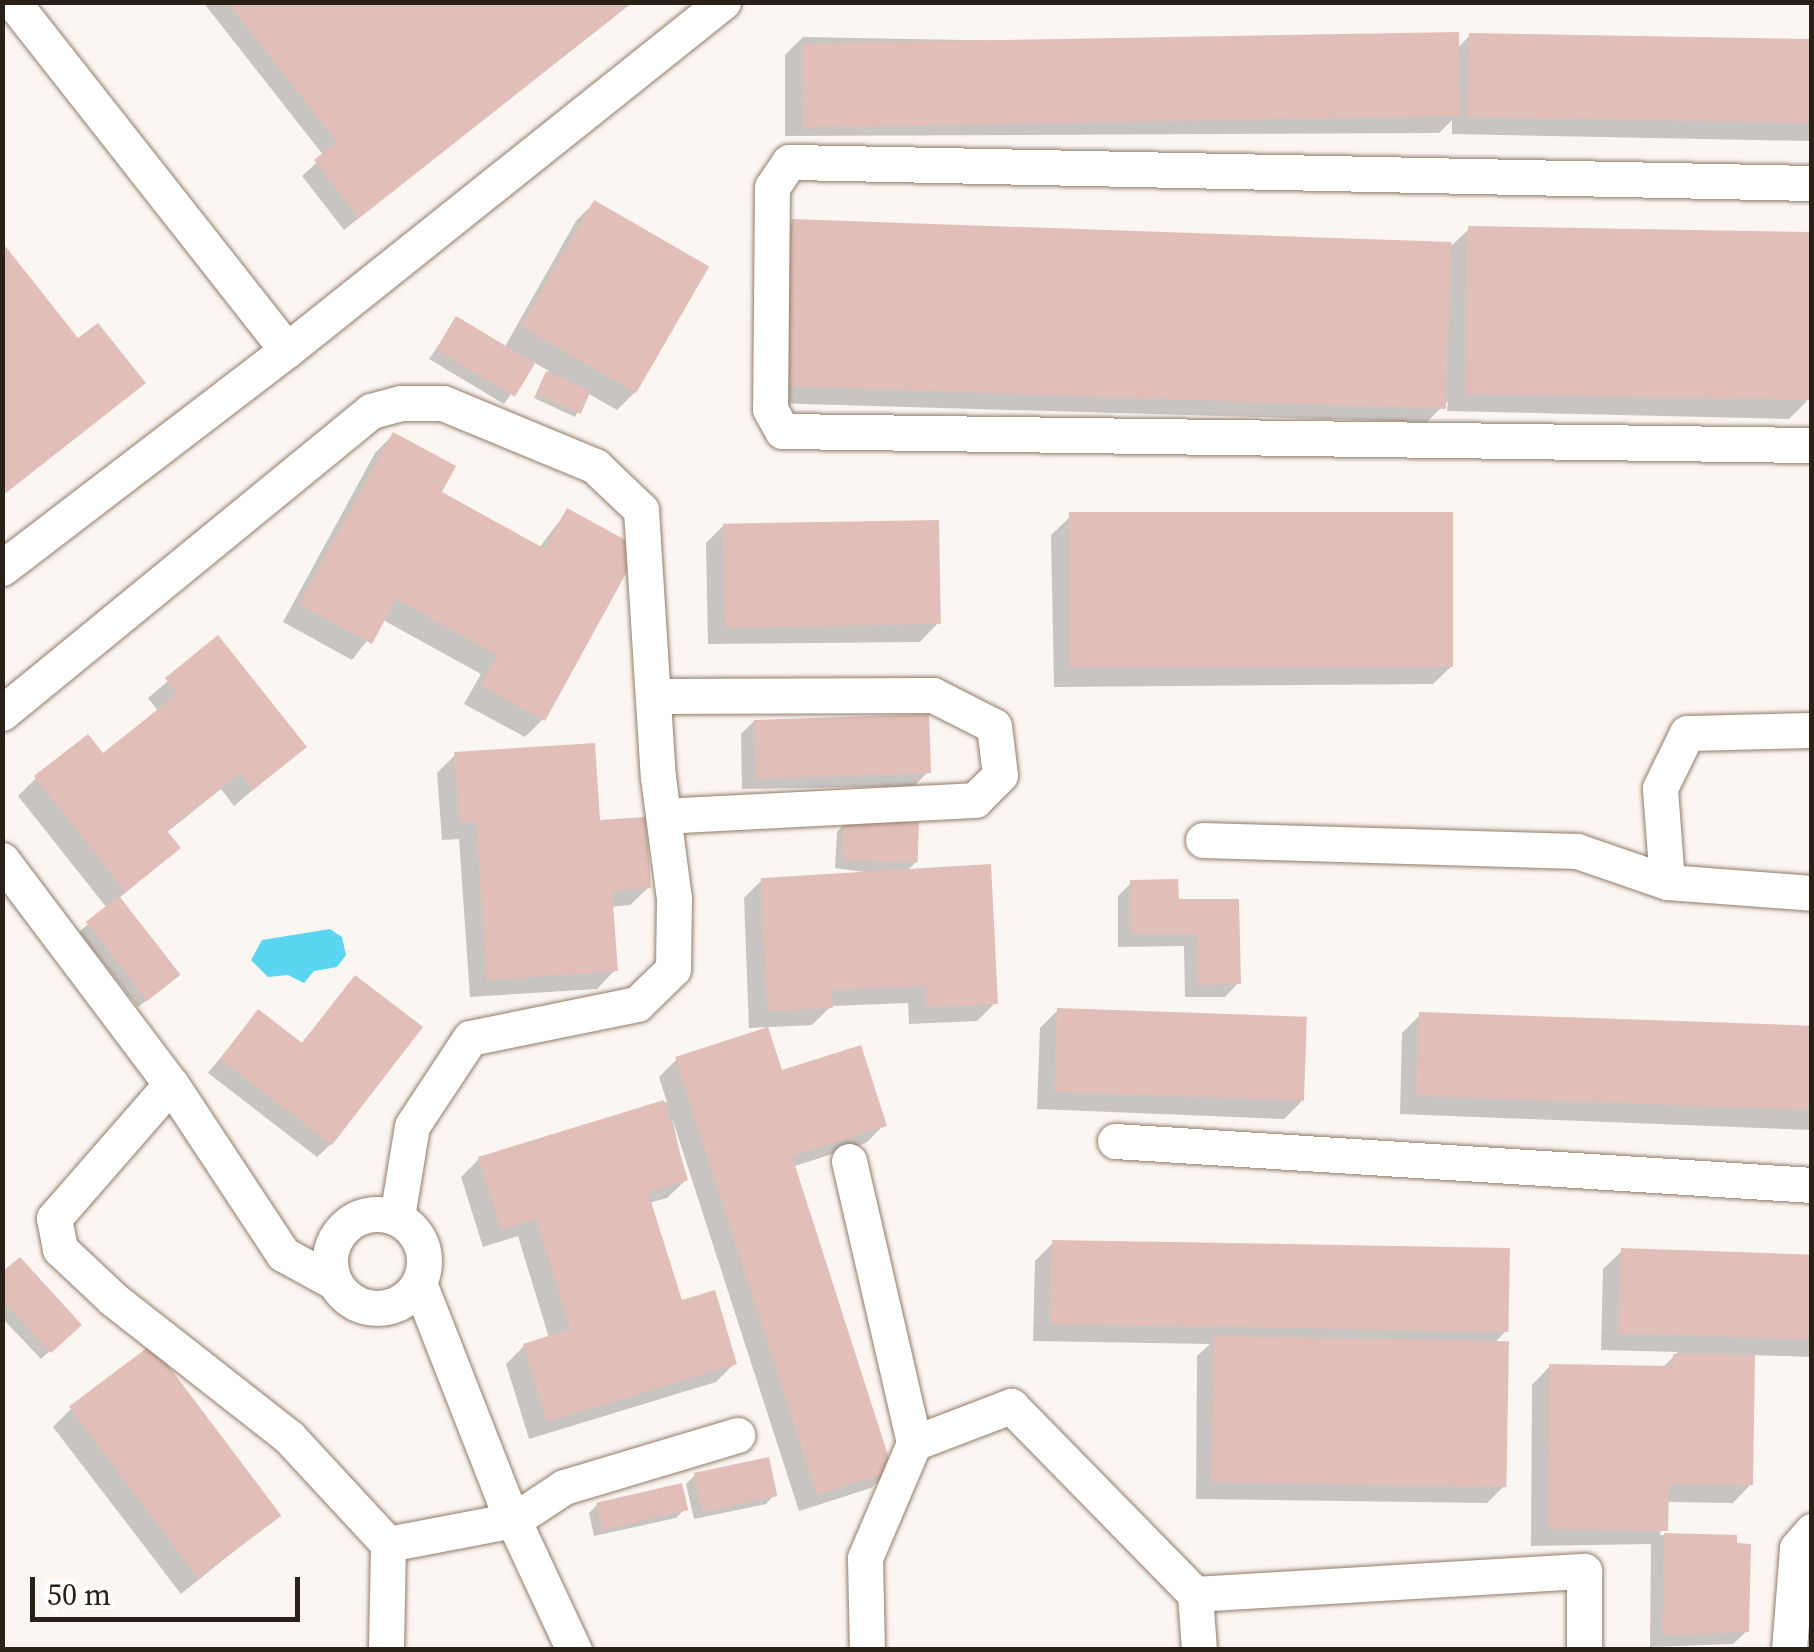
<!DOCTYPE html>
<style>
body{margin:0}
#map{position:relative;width:1814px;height:1652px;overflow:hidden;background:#fbf6f2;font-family:"Source Serif 4",serif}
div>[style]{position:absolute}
.water>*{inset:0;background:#5ad6f1}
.shadow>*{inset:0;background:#0003}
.building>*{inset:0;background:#e1bfb8;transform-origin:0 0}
.roads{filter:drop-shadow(0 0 2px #927b67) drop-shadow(0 0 2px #927b67)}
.minor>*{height:35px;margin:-17.5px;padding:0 17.5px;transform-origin:17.5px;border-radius:17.5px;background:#fff}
.minor>.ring{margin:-17.5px;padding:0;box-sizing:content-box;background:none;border:35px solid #fff;border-radius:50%}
span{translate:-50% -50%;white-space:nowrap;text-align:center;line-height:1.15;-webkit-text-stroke:8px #fff;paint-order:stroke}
.frame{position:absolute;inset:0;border:5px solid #292018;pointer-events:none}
.scale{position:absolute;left:30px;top:1577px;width:270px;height:45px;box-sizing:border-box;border:5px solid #292018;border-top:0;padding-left:12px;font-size:30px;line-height:35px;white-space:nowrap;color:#292018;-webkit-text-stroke:8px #fff;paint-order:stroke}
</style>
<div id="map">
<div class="water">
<i style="clip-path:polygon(330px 929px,342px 937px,346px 955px,337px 967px,314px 971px,304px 983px,288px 975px,268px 977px,251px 960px,262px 940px)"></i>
</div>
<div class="shadow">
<i style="clip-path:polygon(203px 2px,633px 2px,344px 230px,302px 176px,324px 156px)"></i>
<i style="clip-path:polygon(1470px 35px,1812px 42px,1812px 141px,1452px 134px,1452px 120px,1439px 133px,785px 136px,785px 55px,803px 37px,1457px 49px)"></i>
<i style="clip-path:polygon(594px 203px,635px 392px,617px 410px,587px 393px,575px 417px,534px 398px,549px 371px,533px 362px,504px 404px,429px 359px,456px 320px,504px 348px,576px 221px)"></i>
<i style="clip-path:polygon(793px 221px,1449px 248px,1469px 229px,1807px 401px,1789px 419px,1447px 411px,1448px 401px,1427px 422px,771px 403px,775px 240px)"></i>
<i style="clip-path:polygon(393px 435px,438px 493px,539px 548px,567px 511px,543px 719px,525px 737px,464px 704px,481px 674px,383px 620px,352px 660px,283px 622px,375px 453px)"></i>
<i style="clip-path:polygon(1070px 517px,1452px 666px,1433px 684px,1054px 687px,1051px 535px)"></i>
<i style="clip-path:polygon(724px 525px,938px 623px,920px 642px,708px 644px,706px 543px)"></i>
<i style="clip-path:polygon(218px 639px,304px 747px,234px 806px,221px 789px,166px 833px,178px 848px,118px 899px,169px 983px,138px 1007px,79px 932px,107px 908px,18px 796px,36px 778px,102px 757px,159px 712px,148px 698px)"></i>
<i style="clip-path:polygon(755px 720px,928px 772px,914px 786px,742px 789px,741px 734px)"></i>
<i style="clip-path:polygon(455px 755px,598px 822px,649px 887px,630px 905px,610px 907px,615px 970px,597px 989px,470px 997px,459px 839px,442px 840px,437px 773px)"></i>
<i style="clip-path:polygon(845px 823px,916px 862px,907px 871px,995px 1003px,977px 1021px,909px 1024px,908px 1003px,831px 1006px,812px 1025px,749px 1028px,744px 898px,762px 880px,871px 873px,835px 868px,837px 832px)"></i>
<i style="clip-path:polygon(1131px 883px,1176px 902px,1238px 983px,1225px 997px,1185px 997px,1184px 946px,1118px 947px,1118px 896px)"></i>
<i style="clip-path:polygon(355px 978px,331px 1144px,317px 1157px,208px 1073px,258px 1012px,300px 1045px)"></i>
<i style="clip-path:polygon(1058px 1010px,1302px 1101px,1284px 1119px,1037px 1109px,1040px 1028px)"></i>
<i style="clip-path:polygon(1420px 1015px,1812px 1030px,1812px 1130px,1400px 1114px,1402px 1033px)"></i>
<i style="clip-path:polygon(677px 1059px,781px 1074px,884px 1125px,866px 1143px,792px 1167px,890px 1470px,871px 1488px,799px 1511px,672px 1118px,686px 1180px,667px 1198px,649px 1203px,680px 1303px,734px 1364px,716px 1382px,529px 1439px,506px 1364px,524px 1346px,549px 1338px,518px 1236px,483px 1247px,461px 1177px,479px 1159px,667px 1102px,659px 1077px)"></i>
<i style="clip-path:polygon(1053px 1243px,1506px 1331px,1495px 1342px,1505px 1485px,1487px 1503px,1196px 1499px,1197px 1356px,1210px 1344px,1033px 1341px,1035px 1261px)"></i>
<i style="clip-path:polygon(1622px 1251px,1812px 1257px,1812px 1357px,1752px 1355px,1751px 1484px,1733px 1503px,1666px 1502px,1660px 1535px,1735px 1537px,1747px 1631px,1733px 1644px,1650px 1647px,1651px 1544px,1531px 1546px,1532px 1385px,1550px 1366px,1662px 1368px,1678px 1352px,1601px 1350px,1603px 1269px)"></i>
<i style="clip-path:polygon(2px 1276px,78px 1325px,41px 1359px,2px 1318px)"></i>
<i style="clip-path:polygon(71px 1409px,279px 1515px,181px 1594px,53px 1427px)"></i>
<i style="clip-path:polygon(695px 1475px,774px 1495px,766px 1504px,694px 1519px,686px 1484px)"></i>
<i style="clip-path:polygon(598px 1504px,685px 1509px,676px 1518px,594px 1536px,589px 1513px)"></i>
<i style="clip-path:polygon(1804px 1591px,1812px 1592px,1812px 1638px,1800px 1637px)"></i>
</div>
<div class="building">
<i style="clip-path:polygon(227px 2px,633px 2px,359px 218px,314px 160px,337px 142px)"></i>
<i style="left:1459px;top:32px;width:84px;height:657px;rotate:89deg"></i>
<i style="left:1469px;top:33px;width:343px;height:84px;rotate:1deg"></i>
<i style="left:594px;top:200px;width:133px;height:146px;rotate:30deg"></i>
<i style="left:792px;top:219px;width:660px;height:167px;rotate:2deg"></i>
<i style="left:1468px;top:226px;width:344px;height:168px;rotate:1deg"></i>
<i style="clip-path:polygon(2px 242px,78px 338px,98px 323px,146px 383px,2px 496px)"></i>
<i style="left:456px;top:316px;width:92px;height:39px;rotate:31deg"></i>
<i style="left:546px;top:371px;width:49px;height:25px;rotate:24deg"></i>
<i style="clip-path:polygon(393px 432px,456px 466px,442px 492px,545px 549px,567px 508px,640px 548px,545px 721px,481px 685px,497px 655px,396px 599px,372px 644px,299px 604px)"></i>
<i style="left:1453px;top:512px;width:155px;height:384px;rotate:90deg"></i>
<i style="left:939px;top:520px;width:104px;height:216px;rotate:89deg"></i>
<i style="clip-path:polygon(218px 635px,307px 747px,253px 790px,240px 773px,167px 831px,181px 848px,126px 892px,34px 776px,88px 734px,103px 753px,177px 694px,165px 678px)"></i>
<i style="left:929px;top:714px;width:59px;height:175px;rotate:88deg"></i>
<i style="clip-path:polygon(595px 743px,600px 820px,646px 817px,651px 888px,612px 891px,618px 971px,487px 980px,476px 822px,460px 823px,454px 752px)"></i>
<i style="left:844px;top:820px;width:75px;height:40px;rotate:2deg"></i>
<i style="clip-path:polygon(991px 864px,998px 1004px,926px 1007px,926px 986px,832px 990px,833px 1008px,767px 1011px,761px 878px)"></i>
<i style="clip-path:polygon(1178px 879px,1179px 899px,1239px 899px,1241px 984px,1198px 985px,1197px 934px,1131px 934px,1130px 880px)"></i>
<i style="left:119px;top:896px;width:100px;height:42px;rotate:52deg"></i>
<i style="clip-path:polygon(355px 975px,423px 1027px,332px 1145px,220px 1059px,258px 1009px,302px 1043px)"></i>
<i style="left:1057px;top:1008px;width:250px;height:84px;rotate:2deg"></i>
<i style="left:1419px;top:1012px;width:393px;height:84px;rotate:2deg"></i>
<i style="clip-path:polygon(768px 1027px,782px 1070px,861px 1045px,887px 1126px,792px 1156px,893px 1471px,817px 1495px,675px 1057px)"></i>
<i style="clip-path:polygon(664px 1100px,688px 1180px,648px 1192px,682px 1300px,715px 1290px,737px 1364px,547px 1422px,523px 1344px,570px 1329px,536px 1219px,501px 1230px,478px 1157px)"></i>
<i style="left:1052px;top:1240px;width:458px;height:84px;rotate:1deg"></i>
<i style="left:1621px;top:1248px;width:191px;height:85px;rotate:2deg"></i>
<i style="clip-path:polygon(20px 1257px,82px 1325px,51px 1353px,2px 1300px,2px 1272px)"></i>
<i style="left:1214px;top:1336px;width:295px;height:146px;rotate:1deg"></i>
<i style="left:152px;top:1344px;width:215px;height:104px;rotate:53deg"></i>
<i style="clip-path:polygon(1673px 1354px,1755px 1355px,1753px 1485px,1669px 1484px,1668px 1531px,1548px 1529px,1549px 1364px,1673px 1366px)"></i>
<i style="left:769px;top:1457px;width:40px;height:77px;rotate:78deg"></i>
<i style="left:682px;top:1483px;width:28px;height:88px;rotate:77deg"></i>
<i style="clip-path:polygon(1664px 1533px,1737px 1535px,1737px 1543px,1751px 1544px,1749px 1632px,1662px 1635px)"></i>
</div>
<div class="roads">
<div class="minor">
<i style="left:13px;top:2px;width:443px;rotate:51.8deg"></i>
<i style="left:287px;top:350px;width:558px;rotate:-38.6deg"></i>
<i style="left:1812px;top:183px;width:1023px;rotate:-178.82deg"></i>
<i style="left:789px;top:162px;width:30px;rotate:124deg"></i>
<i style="left:772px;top:187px;width:222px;rotate:90.5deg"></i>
<i style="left:770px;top:409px;width:25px;rotate:61deg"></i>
<i style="left:782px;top:431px;width:1030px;rotate:0.78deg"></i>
<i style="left:2px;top:568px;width:359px;rotate:-37.4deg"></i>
<i style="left:655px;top:696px;width:278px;rotate:-0.2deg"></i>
<i style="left:933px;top:695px;width:68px;rotate:26.9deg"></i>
<i style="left:994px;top:726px;width:49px;rotate:83deg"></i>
<i style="left:1000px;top:775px;width:35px;rotate:135deg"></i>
<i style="left:975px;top:800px;width:312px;rotate:177.1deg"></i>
<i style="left:2px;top:713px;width:477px;rotate:-39.3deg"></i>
<i style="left:371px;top:411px;width:31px;rotate:-15deg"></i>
<i style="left:401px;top:403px;width:42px"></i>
<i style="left:443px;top:403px;width:165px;rotate:22.5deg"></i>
<i style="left:595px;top:466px;width:64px;rotate:43.7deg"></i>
<i style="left:641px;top:510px;width:268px;rotate:86.4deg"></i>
<i style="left:658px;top:777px;width:122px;rotate:82.5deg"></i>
<i style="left:674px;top:898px;width:71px;rotate:90.8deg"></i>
<i style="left:673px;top:969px;width:50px;rotate:135.8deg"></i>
<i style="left:637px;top:1004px;width:170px;rotate:168.5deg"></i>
<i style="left:470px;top:1038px;width:105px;rotate:123.4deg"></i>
<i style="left:412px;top:1126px;width:92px;rotate:99.4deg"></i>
<i style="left:1203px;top:840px;width:374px;rotate:1.7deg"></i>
<i style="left:1577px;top:851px;width:95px;rotate:19deg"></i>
<i style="left:1667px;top:882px;width:145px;rotate:4.3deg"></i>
<i style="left:2px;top:860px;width:281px;rotate:53deg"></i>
<i style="left:171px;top:1084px;width:178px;rotate:131.1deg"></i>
<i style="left:54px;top:1218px;width:32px;rotate:79deg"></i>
<i style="left:60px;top:1249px;width:73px;rotate:43.3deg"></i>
<i style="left:113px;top:1299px;width:224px;rotate:38.1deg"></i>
<i style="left:289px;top:1437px;width:146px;rotate:47.2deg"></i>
<i style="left:388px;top:1544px;width:106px;rotate:91.1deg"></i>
<i style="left:1667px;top:882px;width:94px;rotate:-94.3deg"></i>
<i style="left:1660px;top:788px;width:61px;rotate:-63.9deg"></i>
<i style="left:1687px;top:733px;width:125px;rotate:-1.4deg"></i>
<i style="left:171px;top:1084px;width:204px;rotate:56.6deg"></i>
<i style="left:283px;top:1254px;width:58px;rotate:28.8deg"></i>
<i style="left:1115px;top:1141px;width:698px;rotate:3.61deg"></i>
<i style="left:849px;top:1161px;width:289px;rotate:77deg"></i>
<i style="left:914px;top:1443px;width:125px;rotate:113.1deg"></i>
<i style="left:865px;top:1558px;width:92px;rotate:88.8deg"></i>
<i class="ring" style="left:330px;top:1214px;width:59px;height:59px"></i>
<i style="left:419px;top:1283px;width:233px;rotate:68.6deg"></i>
<i style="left:504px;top:1500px;width:166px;rotate:65deg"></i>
<i style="left:914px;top:1443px;width:104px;rotate:-20.9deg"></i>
<i style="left:1011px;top:1406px;width:263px;rotate:45.6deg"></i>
<i style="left:1195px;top:1594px;width:56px;rotate:85.9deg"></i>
<i style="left:388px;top:1544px;width:128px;rotate:-10.8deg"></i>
<i style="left:514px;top:1520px;width:60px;rotate:-33.4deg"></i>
<i style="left:564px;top:1487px;width:181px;rotate:-16.7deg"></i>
<i style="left:1195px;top:1594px;width:390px;rotate:-3.4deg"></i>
<i style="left:1584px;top:1571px;width:79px;rotate:90deg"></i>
<i style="left:1789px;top:1650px;width:102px;rotate:-85.5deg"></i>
<i style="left:1797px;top:1548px;width:23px;rotate:-49deg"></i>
</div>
</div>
<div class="frame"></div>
<div class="scale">50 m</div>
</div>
